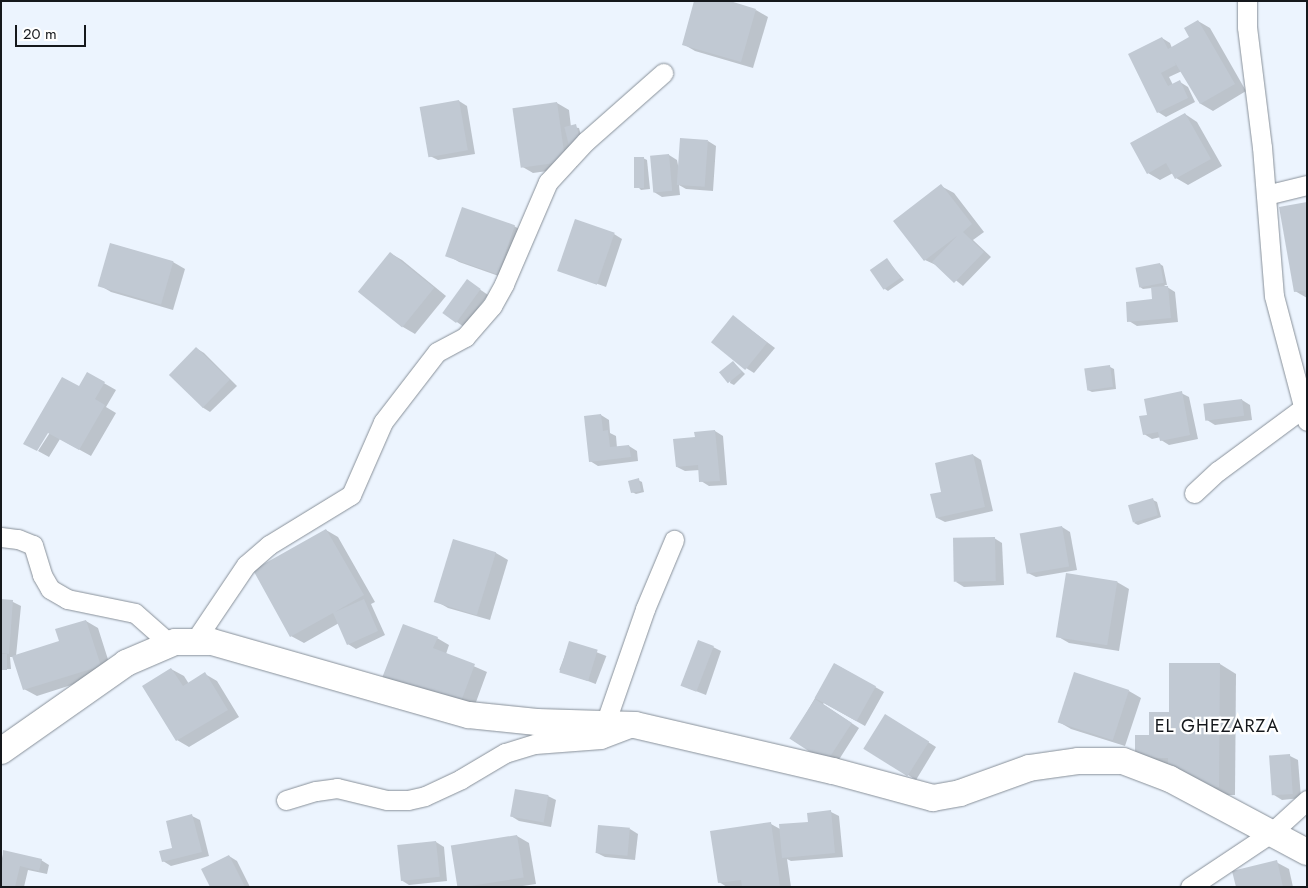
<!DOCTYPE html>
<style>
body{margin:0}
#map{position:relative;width:1308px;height:888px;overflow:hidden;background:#ecf4fe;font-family:Jost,sans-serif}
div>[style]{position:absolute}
.shadow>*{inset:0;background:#0003;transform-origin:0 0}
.building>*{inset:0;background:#c1c9d3;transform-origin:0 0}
.roads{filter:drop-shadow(0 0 1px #889099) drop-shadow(0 0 1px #889099)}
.street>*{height:19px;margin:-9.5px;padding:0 9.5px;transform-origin:9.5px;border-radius:9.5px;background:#fff}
.secondary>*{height:26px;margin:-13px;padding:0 13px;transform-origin:13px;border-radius:13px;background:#fff}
span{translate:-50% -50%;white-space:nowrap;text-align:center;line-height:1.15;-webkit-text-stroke:4.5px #fff;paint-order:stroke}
.quarter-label{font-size:18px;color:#15181c;letter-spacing:1px}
.frame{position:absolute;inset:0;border:2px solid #15181c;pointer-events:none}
.scale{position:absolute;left:15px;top:25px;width:71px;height:22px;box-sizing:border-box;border:2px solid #15181c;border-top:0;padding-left:6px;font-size:15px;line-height:18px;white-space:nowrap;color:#15181c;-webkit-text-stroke:4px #fff;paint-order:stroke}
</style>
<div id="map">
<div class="shadow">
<i style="clip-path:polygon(756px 10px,768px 17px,753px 68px,695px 51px,683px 44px)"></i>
<i style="clip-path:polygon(1198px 21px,1210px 28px,1246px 91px,1213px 111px,1201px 104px,1182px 71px,1169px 77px,1173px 85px,1180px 82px,1188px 87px,1195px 102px,1166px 117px,1158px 112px,1162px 38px,1170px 43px,1172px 48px,1190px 37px)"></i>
<i style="clip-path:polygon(459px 101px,467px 106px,475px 154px,438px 160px,430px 156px)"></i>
<i style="clip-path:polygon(557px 103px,569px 110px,571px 127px,579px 128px,585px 150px,575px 152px,577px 167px,533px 173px,521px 166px)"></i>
<i style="clip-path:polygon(1185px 114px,1197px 122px,1222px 166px,1188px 185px,1176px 178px,1173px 173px,1160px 180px,1148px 173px)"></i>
<i style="clip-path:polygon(708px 141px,716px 146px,713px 191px,686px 189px,679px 185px,680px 195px,662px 197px,654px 192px,669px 155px,677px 160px,679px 170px)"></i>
<i style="clip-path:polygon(643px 158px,647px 160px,650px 189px,641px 190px,638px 187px)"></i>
<i style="clip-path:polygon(941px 186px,954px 193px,984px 232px,973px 240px,991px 257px,963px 286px,938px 266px,925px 260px)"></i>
<i style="clip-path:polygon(1307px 203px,1307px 298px,1295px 291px)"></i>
<i style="clip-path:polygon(514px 226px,526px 233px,510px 280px,459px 262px,447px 255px)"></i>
<i style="clip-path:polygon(614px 234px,622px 239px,606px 287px,559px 270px)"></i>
<i style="clip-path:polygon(111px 244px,173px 262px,185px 269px,173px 310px,111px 292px,99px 285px)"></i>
<i style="clip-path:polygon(390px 253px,402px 260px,446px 296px,415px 334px,403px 327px)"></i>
<i style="clip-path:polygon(887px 260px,904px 280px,888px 291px,885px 289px)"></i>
<i style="clip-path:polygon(1160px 264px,1163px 266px,1167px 285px,1164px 285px,1175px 292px,1178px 322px,1137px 326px,1129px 321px,1153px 300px,1152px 288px,1143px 289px,1140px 287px)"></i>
<i style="clip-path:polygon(475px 286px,488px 295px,464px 327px,444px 313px)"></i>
<i style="clip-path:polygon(734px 317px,775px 348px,754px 373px,746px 368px)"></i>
<i style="clip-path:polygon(196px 348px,204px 353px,237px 386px,210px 412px,202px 407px)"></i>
<i style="clip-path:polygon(733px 362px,745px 374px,734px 385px,730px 383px)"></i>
<i style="clip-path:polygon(1110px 367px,1114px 369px,1116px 389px,1092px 392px,1088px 390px)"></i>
<i style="clip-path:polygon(88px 374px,116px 390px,106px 407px,116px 413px,91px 456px,60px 439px,49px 457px,38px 451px)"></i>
<i style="clip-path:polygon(1181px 393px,1189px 397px,1198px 439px,1169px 445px,1161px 440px,1161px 437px,1152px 439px,1144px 434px,1149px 416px)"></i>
<i style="clip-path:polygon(1242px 400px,1250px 405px,1252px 420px,1215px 425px,1207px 420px)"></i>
<i style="clip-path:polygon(601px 415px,609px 420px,610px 433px,616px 436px,617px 448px,629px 446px,637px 451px,638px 461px,598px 466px,590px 461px)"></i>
<i style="clip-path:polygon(715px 431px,723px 436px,727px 485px,709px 486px,701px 481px,700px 470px,685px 471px,677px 467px,696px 438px,696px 433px)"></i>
<i style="clip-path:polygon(973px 455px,981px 460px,993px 511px,945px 522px,937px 518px)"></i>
<i style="clip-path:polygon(638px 480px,642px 482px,644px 492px,636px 494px,632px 492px)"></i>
<i style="clip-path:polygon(1153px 500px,1157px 502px,1161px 517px,1138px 525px,1134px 523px)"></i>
<i style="clip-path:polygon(1062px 527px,1070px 532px,1077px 570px,1036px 577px,1028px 573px)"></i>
<i style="clip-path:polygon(326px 530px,338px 537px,375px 602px,371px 604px,385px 635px,356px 649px,348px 644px,339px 623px,304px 643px,291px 636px)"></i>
<i style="clip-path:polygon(994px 538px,1002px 543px,1004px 585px,964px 587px,956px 582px)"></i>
<i style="clip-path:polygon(454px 541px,496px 553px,508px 560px,490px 620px,448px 608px,436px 601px)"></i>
<i style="clip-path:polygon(1067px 575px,1117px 582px,1129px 589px,1119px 651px,1069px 643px,1057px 636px)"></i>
<i style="clip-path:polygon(1px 601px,13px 602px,21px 606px,16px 656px,60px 642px,86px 621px,98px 628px,112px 672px,37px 696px,24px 689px,14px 657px,10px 657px,11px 669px,1px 669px)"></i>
<i style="clip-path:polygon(437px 638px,449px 645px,446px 654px,487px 672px,472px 713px,384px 678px)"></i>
<i style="left:570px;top:642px;width:39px;height:30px;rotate:21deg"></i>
<i style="clip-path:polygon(713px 647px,721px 651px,706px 695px,683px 686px)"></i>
<i style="clip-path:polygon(835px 664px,884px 692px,865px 726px,824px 703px,823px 704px,859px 728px,835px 766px,791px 739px)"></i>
<i style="clip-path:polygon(1220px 664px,1236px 674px,1235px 795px,1185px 795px,1136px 757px,1150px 736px,1170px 714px)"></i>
<i style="clip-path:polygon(171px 669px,184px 676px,189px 684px,205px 674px,217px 681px,239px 717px,189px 747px,177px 740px)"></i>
<i style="clip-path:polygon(1129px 691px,1141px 698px,1125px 746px,1071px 729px,1059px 722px)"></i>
<i style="clip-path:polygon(893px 720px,936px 747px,916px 780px,865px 748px)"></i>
<i style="clip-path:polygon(1290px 756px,1298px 760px,1301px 798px,1282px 800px,1274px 795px)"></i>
<i style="clip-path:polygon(548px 796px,556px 800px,551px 827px,519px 821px,511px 816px)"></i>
<i style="clip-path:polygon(831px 812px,839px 816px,843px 857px,791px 861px,787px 859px,791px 887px,727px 887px,719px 882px,771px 824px,780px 829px,809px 823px)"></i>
<i style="clip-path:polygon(192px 816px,200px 820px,209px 856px,171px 866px,163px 861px,174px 849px)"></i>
<i style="clip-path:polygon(630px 829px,638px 834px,635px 860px,605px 857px,597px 853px)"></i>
<i style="clip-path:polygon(517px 836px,529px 843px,536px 884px,516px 887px,459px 887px)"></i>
<i style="clip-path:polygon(436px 842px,444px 847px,447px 881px,409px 885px,401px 880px)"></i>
<i style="clip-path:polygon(4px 851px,41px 860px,49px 865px,47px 874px,28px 870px,24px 887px,1px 887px,1px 862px)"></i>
<i style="clip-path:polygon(229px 856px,237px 861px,250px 887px,211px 887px)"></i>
<i style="clip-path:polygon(1276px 862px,1289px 869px,1293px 887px,1237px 887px)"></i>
</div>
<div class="building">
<i style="clip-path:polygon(694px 1px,730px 1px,756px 9px,741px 62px,682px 45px)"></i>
<i style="clip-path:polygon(1198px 20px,1235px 84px,1200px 104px,1174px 61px,1176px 65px,1161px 73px,1168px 86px,1180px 80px,1188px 98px,1157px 113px,1128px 54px,1162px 37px,1168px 49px,1189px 37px,1184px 28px)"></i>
<i style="left:459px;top:100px;width:51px;height:40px;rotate:80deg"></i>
<i style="left:557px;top:102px;width:60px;height:45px;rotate:82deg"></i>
<i style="clip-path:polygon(1185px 113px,1211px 159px,1175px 179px,1166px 163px,1147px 174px,1130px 143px)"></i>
<i style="left:576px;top:124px;width:25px;height:12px;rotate:76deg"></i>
<i style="left:680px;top:138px;width:28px;height:47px;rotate:4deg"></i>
<i style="left:669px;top:154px;width:37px;height:19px;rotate:85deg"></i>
<i style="left:634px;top:157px;width:10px;height:31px"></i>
<i style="clip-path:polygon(941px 184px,972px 224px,963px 232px,984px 252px,954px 283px,932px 262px,957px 236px,924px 261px,893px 221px)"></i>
<i style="clip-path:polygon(1307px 202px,1307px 290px,1294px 292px,1279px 207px)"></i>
<i style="left:462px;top:207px;width:56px;height:52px;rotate:19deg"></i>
<i style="left:575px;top:219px;width:42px;height:55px;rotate:19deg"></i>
<i style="left:110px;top:243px;width:66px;height:45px;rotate:16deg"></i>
<i style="left:390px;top:252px;width:57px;height:51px;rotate:39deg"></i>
<i style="left:887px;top:258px;width:24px;height:21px;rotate:55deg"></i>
<i style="left:1160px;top:263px;width:20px;height:25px;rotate:79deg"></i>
<i style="left:467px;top:279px;width:17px;height:42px;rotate:36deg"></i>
<i style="clip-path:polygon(1168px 286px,1171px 318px,1127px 322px,1126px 302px,1152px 299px,1151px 287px)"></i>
<i style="left:733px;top:315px;width:44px;height:35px;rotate:39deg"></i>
<i style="left:196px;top:347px;width:47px;height:39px;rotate:44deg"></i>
<i style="left:733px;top:361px;width:14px;height:18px;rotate:51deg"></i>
<i style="left:1110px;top:365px;width:22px;height:26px;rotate:82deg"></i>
<i style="clip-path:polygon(87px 372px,105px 382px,95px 399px,105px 405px,79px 450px,48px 433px,37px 451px,23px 444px,62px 377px,79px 386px)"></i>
<i style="clip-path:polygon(1182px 391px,1190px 435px,1160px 441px,1158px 432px,1143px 435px,1139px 416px,1147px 415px,1144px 399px)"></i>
<i style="left:1242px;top:399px;width:17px;height:39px;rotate:83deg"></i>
<i style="clip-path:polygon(601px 414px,603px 431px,608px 430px,610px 447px,629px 445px,631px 457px,589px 462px,584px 416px)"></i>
<i style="clip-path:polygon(715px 430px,720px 481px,699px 482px,698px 465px,676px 467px,673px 439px,695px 437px,694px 432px)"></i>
<i style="clip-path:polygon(973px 454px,985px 507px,936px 518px,930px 494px,941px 492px,935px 463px)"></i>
<i style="clip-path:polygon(639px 478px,641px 491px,631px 493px,628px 481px)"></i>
<i style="left:1153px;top:498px;width:18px;height:26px;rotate:74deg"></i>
<i style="left:1062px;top:526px;width:41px;height:43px;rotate:80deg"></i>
<i style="clip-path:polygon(326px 529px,364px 595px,335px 612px,364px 599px,378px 631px,347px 645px,333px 613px,290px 637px,253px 570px)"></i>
<i style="left:995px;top:537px;width:44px;height:42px;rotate:89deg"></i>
<i style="left:453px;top:539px;width:45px;height:66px;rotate:17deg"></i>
<i style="left:1066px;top:573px;width:52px;height:65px;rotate:9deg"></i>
<i style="clip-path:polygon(1px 599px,13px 600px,9px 654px,1px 653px)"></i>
<i style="clip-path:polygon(86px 620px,101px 666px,23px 690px,12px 656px,59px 641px,55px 629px)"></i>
<i style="clip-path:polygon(403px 624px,438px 637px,433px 648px,475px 664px,459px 707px,382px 678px)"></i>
<i style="left:698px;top:640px;width:17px;height:49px;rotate:21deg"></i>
<i style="left:569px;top:641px;width:30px;height:33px;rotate:17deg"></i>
<i style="left:1px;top:654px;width:6px;height:16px"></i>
<i style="left:834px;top:663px;width:48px;height:40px;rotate:29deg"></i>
<i style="clip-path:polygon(1169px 663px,1220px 663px,1219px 787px,1168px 787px,1168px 758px,1135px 758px,1135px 735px,1149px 735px,1149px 712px,1169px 712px)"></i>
<i style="clip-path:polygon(171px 668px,183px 686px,205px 672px,228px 710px,176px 741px,142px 686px)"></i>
<i style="left:1074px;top:672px;width:58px;height:53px;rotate:18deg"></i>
<i style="left:815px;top:699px;width:44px;height:47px;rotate:33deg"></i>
<i style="left:885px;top:714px;width:52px;height:41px;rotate:32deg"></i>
<i style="left:1290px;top:754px;width:40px;height:21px;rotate:86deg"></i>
<i style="left:515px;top:789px;width:34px;height:28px;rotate:10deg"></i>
<i style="clip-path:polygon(831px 810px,835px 853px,782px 858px,779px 824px,808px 822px,807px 813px)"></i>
<i style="clip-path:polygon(192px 814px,202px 852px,162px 862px,159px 851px,172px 848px,166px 821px)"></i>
<i style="clip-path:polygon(771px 822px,780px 887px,742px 887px,741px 880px,718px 883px,710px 831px)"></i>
<i style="left:598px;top:825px;width:32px;height:28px;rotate:5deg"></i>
<i style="left:517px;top:835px;width:43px;height:67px;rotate:81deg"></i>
<i style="left:436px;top:841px;width:36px;height:39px;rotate:84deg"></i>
<i style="clip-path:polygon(3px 850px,42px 859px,39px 871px,20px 866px,15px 887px,1px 887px)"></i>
<i style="clip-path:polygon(229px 855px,245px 887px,210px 887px,201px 869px)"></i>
<i style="clip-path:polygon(1277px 860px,1283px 887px,1236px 887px,1232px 871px)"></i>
</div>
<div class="roads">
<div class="street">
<i style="left:1247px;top:1px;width:26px;rotate:90deg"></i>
<i style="left:1247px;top:27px;width:121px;rotate:82.9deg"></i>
<i style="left:1262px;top:147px;width:149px;rotate:85.4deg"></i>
<i style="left:1274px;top:296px;width:129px;rotate:75.2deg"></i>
<i style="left:1266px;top:195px;width:42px;rotate:-13.7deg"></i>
<i style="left:1194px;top:493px;width:33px;rotate:-43deg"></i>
<i style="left:1218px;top:471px;width:106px;rotate:-36.5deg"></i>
<i style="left:1px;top:537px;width:17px;rotate:7deg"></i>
<i style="left:18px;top:539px;width:16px;rotate:22deg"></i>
<i style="left:33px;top:545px;width:31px;rotate:73deg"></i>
<i style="left:42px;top:575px;width:16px;rotate:60deg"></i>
<i style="left:50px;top:589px;width:20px;rotate:30deg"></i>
<i style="left:67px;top:599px;width:69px;rotate:11.6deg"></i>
<i style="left:135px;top:613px;width:47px;rotate:41.5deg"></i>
<i style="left:194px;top:642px;width:93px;rotate:-56deg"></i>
<i style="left:246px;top:565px;width:30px;rotate:-41deg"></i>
<i style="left:269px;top:545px;width:96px;rotate:-31.4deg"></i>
<i style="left:351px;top:495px;width:80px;rotate:-66.3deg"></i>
<i style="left:383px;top:422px;width:88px;rotate:-52.4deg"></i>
<i style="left:437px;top:352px;width:32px;rotate:-28deg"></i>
<i style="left:465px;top:337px;width:41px;rotate:-48.9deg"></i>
<i style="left:492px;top:306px;width:25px;rotate:-61deg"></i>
<i style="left:504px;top:284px;width:111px;rotate:-66.7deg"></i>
<i style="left:548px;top:182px;width:56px;rotate:-47.2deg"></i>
<i style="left:586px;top:141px;width:103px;rotate:-41.4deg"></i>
<i style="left:605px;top:724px;width:122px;rotate:-70.8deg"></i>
<i style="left:645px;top:609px;width:75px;rotate:-67.2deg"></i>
<i style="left:286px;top:800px;width:31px;rotate:-17deg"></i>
<i style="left:316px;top:791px;width:21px;rotate:-8deg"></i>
<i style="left:337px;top:788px;width:51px;rotate:13.5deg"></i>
<i style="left:387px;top:800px;width:21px"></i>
<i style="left:408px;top:800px;width:17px;rotate:-13deg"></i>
<i style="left:425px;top:796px;width:40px;rotate:-25deg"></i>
<i style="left:461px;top:779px;width:51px;rotate:-30.6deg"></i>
<i style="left:505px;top:753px;width:31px;rotate:-17deg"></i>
<i style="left:535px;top:744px;width:66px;rotate:-4.3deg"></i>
<i style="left:601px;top:739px;width:31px;rotate:-21deg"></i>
<i style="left:1190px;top:887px;width:97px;rotate:-33.7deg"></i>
<i style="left:1271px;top:833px;width:49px;rotate:-42.5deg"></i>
</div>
<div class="secondary">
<i style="left:1px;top:751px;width:153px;rotate:-35.1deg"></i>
<i style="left:126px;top:663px;width:53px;rotate:-23.2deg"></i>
<i style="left:175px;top:642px;width:37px"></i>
<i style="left:212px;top:642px;width:267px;rotate:15.9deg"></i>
<i style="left:469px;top:715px;width:68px;rotate:5.9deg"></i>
<i style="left:537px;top:722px;width:98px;rotate:1.8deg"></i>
<i style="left:635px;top:725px;width:203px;rotate:13.1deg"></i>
<i style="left:833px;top:771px;width:104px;rotate:15.1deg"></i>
<i style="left:933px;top:798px;width:27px;rotate:-10deg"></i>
<i style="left:960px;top:793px;width:73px;rotate:-19.9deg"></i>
<i style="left:1029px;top:768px;width:49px;rotate:-8.1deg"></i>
<i style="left:1078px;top:761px;width:45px"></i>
<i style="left:1123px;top:761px;width:50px;rotate:21deg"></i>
<i style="left:1170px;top:779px;width:155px;rotate:28.1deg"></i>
</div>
</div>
<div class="quarter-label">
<span style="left:1217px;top:726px">EL GHEZARZA</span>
</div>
<div class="frame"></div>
<div class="scale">20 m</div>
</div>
